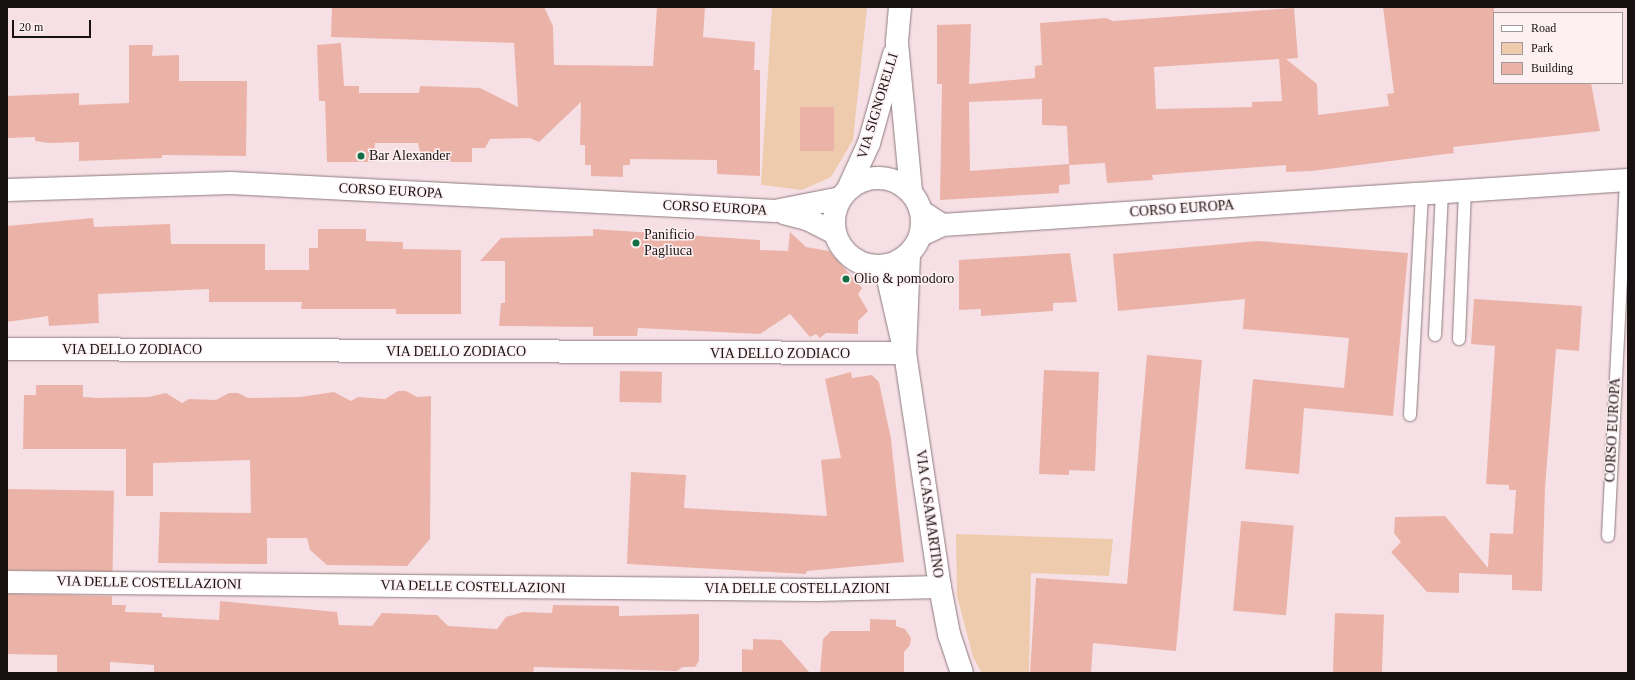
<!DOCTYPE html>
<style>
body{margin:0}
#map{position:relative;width:1635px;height:680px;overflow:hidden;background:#f6e0e6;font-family:"Times New Roman",serif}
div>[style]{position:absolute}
.green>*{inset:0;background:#edcbac}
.building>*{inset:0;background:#ebb3a7;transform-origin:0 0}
.roads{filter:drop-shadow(0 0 1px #8d7a7e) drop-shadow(0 0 1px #8d7a7e)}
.service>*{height:12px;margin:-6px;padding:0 6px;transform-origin:6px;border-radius:6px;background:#fff}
.minor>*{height:22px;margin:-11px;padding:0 11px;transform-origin:11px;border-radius:11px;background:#fff}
.tertiary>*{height:22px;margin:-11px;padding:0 11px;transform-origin:11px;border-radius:11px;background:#fff}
.primary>*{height:22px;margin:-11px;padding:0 11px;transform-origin:11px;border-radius:11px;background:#fff}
.primary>.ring{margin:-11px;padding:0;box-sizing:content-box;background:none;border:22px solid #fff;border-radius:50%}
.dots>*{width:11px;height:11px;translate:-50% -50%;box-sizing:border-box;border:2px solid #fdf0f3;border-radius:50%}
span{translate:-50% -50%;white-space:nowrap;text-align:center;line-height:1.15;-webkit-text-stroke:3px #fdf0f3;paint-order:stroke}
.street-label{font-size:14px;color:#181112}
.poi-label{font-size:14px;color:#181112}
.left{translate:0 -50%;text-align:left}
.frame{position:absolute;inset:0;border:8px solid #181112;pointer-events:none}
.legend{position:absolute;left:1493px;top:12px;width:130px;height:72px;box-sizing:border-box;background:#fdf0f3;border:1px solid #a19799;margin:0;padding:5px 7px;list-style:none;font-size:12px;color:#181112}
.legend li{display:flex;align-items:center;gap:8px;height:20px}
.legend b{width:20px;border:1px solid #a19799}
.scale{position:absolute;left:12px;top:20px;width:79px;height:18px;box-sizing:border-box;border:2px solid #181112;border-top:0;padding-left:5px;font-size:12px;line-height:14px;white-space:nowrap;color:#181112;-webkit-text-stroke:3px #fdf0f3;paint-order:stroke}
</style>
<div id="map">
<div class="green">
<i style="clip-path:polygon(772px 7px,867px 7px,853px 140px,831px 177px,802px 190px,761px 185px)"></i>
<i style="clip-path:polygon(956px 534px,1113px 539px,1109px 576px,1031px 573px,1029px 673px,982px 673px,973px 657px,957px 596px)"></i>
</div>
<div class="building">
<i style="clip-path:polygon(332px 7px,544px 7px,553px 26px,554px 65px,653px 66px,657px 7px,705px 7px,703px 37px,755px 42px,754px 70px,760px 70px,760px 176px,717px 174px,717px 160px,630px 159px,630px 165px,623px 165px,623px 177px,591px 176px,591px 165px,585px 165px,585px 145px,580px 145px,581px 102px,539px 142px,530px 138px,490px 139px,485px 148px,472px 148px,472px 162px,422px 162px,418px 143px,375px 143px,374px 162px,327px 162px,325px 101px,319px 101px,317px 45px,341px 43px,344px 86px,359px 86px,359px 93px,419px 93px,420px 86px,480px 88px,518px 107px,514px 43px,331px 37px)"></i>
<i style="clip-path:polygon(evenodd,1383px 7px,1494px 7px,1494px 83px,1591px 83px,1600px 131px,1453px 147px,1454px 153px,1312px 171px,1286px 172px,1286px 165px,1152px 175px,1153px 180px,1107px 183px,1105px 163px,1069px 165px,1067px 126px,1042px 125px,1042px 99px,969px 102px,970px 171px,1069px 164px,1070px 184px,1059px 185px,1059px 193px,940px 200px,942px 84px,937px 84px,937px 25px,971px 24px,969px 84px,1035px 78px,1035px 66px,1042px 65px,1040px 23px,1106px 18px,1113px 21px,1294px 8px,1298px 58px,1286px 59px,1317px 84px,1318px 115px,1389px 106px,1387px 94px,1394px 93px,1383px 7px,1279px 59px,1282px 101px,1252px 102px,1252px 107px,1156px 109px,1154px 67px,1279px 59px)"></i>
<i style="clip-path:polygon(129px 45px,153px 45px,152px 56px,179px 55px,179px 81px,247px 81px,246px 156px,162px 155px,162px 158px,79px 161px,79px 142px,49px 143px,35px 141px,35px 137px,7px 138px,7px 96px,79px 93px,79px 105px,129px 103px)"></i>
<i style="left:800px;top:107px;width:34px;height:44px"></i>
<i style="clip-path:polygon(93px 218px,94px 227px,170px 224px,171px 244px,265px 244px,265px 270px,309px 270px,309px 248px,318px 248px,318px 229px,366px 229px,366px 241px,403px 242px,403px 249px,461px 250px,461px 314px,396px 314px,396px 309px,301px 309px,302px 302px,209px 302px,209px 289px,98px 294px,99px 323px,49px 326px,48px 316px,7px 322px,7px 226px)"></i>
<i style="clip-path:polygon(593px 229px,760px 240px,760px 250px,788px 251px,790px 232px,806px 247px,829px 251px,862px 288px,858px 294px,868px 311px,858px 321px,858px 334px,826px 333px,820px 338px,816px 334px,810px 337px,790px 314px,760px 334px,638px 328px,637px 336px,593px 336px,593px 327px,499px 326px,501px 303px,505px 303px,505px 261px,480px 261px,501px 238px,593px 236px)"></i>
<i style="clip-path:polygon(1258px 241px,1408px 253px,1393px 416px,1304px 408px,1299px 474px,1245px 469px,1253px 379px,1344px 388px,1349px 338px,1243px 329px,1245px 299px,1118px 311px,1113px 254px)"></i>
<i style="clip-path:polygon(1070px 253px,1077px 302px,1053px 303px,1053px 311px,981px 316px,981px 309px,959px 310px,959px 260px)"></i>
<i style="clip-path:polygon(1474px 299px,1582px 306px,1579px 351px,1556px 349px,1545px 488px,1542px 591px,1512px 590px,1512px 575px,1459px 573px,1459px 593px,1427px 592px,1391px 552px,1401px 542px,1394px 533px,1395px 517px,1445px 516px,1488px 568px,1490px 533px,1513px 534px,1516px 490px,1509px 490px,1509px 485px,1486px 484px,1495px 346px,1471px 344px)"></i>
<i style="clip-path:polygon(1147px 355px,1202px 360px,1176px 651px,1093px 643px,1091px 673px,1030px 673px,1036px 578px,1127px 584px)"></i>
<i style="clip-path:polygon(1044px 370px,1099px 372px,1095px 471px,1069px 470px,1069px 475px,1039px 474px)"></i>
<i style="left:620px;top:371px;width:42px;height:31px;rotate:1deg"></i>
<i style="clip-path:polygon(851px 372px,852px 378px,872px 375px,879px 382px,891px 439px,904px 562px,807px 571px,806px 574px,627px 564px,631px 472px,686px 475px,684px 508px,827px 516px,821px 460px,841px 458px,825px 379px)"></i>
<i style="clip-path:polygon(36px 385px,83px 385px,83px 397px,97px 398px,149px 397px,166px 393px,182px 403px,189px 399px,216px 400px,229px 393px,238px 393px,248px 398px,300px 397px,334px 392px,351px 401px,358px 397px,385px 399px,398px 391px,406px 391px,417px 397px,431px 396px,430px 539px,407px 566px,327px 565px,310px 550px,307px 538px,267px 538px,267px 564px,158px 563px,160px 512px,251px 513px,250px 460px,153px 463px,153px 496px,126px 496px,126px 449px,23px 449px,24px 395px,36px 395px)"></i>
<i style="left:7px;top:489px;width:107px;height:81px;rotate:1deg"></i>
<i style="left:1241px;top:521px;width:53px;height:90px;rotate:5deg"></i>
<i style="clip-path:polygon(7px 594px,112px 596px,112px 605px,126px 605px,125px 612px,162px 613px,162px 617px,219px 620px,220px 601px,337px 612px,339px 625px,372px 626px,382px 613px,437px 615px,448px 626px,497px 629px,506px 617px,523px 612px,552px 613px,553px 605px,619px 606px,619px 616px,699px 614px,699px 661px,695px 667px,683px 667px,677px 671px,534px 667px,533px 673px,154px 673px,154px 665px,110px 662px,110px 673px,57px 673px,57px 655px,7px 654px)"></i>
<i style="left:1335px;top:613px;width:49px;height:60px;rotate:2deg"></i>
<i style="clip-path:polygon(870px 619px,896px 620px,896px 626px,905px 629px,911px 638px,910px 645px,904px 652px,904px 673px,820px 673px,823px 639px,831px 631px,870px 631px)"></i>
<i style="clip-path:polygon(753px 639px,781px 640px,810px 673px,742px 673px,742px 649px,753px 650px)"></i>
</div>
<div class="roads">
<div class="service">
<i style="left:1435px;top:335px;width:143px;rotate:-87.2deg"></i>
<i style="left:1459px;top:339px;width:149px;rotate:-87.7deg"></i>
<i style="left:1410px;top:415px;width:222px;rotate:-86.9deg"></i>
<i style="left:1608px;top:536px;width:356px;rotate:-87.1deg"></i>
</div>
<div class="minor">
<i style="left:922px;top:212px;width:24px;rotate:33deg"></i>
<i style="left:921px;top:235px;width:23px;rotate:-25deg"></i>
<i style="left:942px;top:225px;width:687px;rotate:-3.75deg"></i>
<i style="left:7px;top:349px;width:898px;rotate:0.26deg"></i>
<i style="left:905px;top:353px;width:89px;rotate:-102.9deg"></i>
<i style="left:7px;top:582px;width:810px;rotate:0.57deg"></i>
<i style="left:817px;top:590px;width:123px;rotate:-1.4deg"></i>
</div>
<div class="tertiary">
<i style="left:900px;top:7px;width:36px;rotate:95deg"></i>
<i style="left:897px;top:43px;width:149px;rotate:84.6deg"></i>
<i style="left:848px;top:189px;width:51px;rotate:-65.5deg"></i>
<i style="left:869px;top:143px;width:92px;rotate:-74.3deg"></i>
</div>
<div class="primary">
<i class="ring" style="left:834px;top:178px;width:66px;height:66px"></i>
<i style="left:7px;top:190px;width:224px;rotate:-1.8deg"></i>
<i style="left:231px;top:183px;width:545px;rotate:2.95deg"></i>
<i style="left:775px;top:211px;width:67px;rotate:-11.1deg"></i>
<i style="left:784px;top:213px;width:24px;rotate:15deg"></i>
<i style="left:807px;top:219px;width:31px;rotate:27deg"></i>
<i style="left:909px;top:255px;width:98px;rotate:92.3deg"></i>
<i style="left:905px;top:353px;width:237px;rotate:81.5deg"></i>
<i style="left:940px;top:587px;width:48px;rotate:79.2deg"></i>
<i style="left:949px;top:634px;width:41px;rotate:71.6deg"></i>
</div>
</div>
<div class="dots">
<i style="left:361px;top:156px;background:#136f43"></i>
<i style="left:636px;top:243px;background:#136f43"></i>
<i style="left:846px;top:279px;background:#136f43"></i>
</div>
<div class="street-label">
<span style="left:878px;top:106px;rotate:-73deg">VIA SIGNORELLI</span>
<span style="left:391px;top:191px;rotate:3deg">CORSO EUROPA</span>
<span style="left:715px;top:208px;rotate:3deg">CORSO EUROPA</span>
<span style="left:1182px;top:209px;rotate:-4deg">CORSO EUROPA</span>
<span style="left:132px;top:350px">VIA DELLO ZODIACO</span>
<span style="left:456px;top:352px">VIA DELLO ZODIACO</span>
<span style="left:780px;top:354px">VIA DELLO ZODIACO</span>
<span style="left:1613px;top:430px;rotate:-87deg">CORSO EUROPA</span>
<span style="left:929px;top:514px;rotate:82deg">VIA CASAMARTINO</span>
<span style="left:149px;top:583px;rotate:1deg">VIA DELLE COSTELLAZIONI</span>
<span style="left:473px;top:587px;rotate:1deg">VIA DELLE COSTELLAZIONI</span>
<span style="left:797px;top:589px">VIA DELLE COSTELLAZIONI</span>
</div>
<div class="poi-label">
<span class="left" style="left:369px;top:156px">Bar Alexander</span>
<span class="left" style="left:644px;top:243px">Panificio<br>Pagliuca</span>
<span class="left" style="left:854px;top:279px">Olio &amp; pomodoro</span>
</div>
<div class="frame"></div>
<ul class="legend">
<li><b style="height:5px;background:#fff"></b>Road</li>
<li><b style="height:11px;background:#edcbac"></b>Park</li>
<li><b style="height:11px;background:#ebb3a7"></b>Building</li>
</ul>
<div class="scale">20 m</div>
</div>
